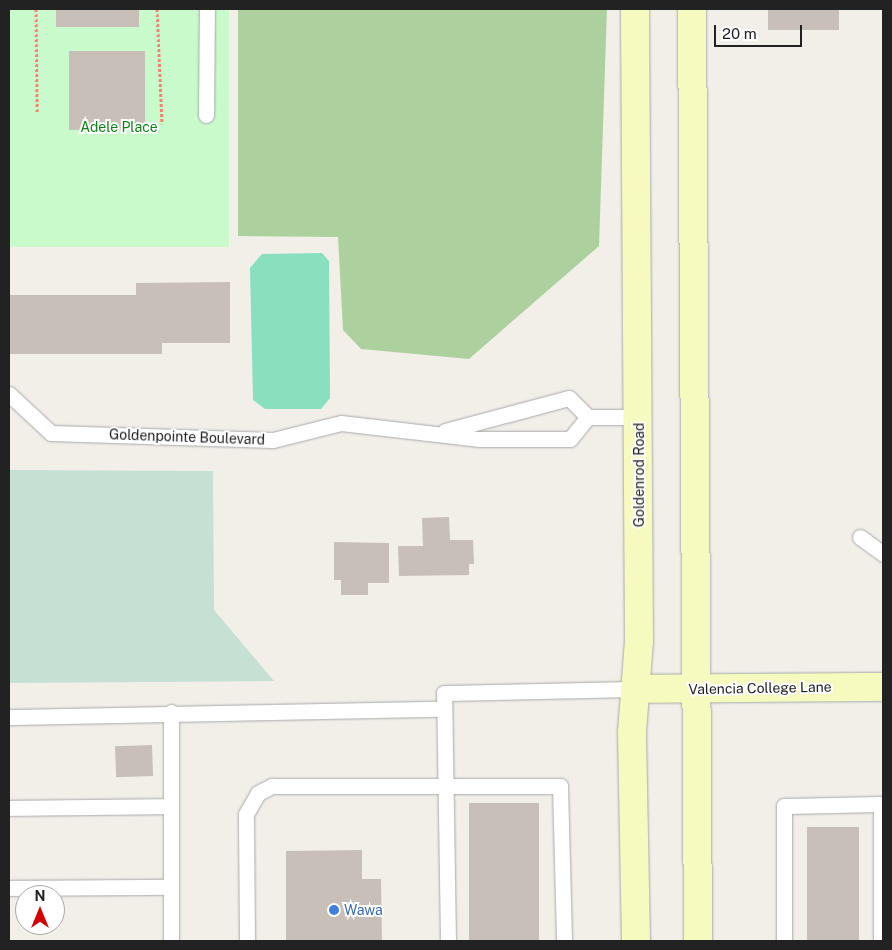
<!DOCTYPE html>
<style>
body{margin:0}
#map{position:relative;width:892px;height:950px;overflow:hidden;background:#f2efe9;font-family:"Public Sans",sans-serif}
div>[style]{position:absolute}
.forest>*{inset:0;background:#add19e}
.wetland>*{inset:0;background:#c6e0d4}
.park>*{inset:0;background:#c8facc;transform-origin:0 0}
.pitch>*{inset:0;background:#88e0be}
.building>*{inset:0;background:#c7bfb8;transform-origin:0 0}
.path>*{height:3px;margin-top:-1.5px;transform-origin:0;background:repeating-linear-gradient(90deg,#fa8072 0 2.5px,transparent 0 5px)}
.roads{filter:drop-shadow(0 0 1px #a9a9a9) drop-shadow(0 0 1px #a9a9a9)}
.lane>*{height:15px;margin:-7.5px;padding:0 7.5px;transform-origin:7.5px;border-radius:7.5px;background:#fff}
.secondary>*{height:28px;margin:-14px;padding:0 14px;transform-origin:14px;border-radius:14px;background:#f7fabf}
.dots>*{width:14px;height:14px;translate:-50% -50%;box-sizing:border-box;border:2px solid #fff;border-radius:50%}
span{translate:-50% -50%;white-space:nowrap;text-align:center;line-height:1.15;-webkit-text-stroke:4px #fff;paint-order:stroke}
.park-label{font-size:14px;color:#0c8416}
.street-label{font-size:14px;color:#222}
.shop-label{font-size:14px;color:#366cbe}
.left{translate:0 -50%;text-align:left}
.frame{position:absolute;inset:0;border:10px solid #222;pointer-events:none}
.north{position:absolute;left:15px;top:885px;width:50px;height:50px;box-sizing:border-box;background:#fff;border:1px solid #a7a7a7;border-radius:50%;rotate:0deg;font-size:14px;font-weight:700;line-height:20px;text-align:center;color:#222}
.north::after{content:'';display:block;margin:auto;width:18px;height:22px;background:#d40000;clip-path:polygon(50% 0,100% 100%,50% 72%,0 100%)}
.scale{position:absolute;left:714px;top:25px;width:88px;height:22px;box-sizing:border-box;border:2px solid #222;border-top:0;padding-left:6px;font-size:15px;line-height:18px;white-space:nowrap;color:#222;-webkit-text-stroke:4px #fff;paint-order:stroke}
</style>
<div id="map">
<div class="forest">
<i style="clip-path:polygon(238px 9px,607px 9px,599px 246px,469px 359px,361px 349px,343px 330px,338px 237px,238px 236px)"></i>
</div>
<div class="wetland">
<i style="clip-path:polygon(9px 470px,213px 471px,214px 610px,274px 681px,9px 683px)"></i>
</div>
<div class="park">
<i style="left:9px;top:9px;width:220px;height:238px"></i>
</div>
<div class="pitch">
<i style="clip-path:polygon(322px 253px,329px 261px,330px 398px,321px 409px,265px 409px,253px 400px,250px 268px,262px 254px)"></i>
</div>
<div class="building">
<i style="left:56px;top:9px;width:83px;height:18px"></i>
<i style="left:768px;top:9px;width:71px;height:21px"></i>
<i style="left:69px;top:51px;width:76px;height:79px"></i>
<i style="clip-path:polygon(230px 282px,230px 343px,162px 343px,162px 354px,9px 354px,9px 295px,136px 295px,136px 283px)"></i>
<i style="clip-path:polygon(449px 517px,450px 540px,473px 540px,474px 564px,469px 564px,469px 575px,399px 576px,398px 546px,423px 546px,422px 518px)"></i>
<i style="clip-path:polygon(334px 542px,389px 543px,389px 583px,368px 583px,368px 595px,341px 595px,341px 580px,334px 580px)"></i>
<i style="left:152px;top:745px;width:31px;height:37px;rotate:88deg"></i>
<i style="left:539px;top:803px;width:138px;height:70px;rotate:90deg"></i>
<i style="left:807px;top:827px;width:52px;height:114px"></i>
<i style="clip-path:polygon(362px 850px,362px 879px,381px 879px,382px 941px,286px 941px,286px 851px)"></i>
</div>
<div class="path">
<i style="left:36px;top:9px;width:104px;rotate:89.4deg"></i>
<i style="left:157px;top:9px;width:115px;rotate:87.5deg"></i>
</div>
<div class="roads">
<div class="lane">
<i style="left:206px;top:115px;width:106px;rotate:-89.5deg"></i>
<i style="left:9px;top:394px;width:57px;rotate:42.9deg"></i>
<i style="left:51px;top:433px;width:222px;rotate:1.8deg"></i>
<i style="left:273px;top:440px;width:70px;rotate:-14deg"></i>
<i style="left:341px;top:423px;width:140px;rotate:6.6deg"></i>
<i style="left:480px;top:439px;width:90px"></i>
<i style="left:570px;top:439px;width:28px;rotate:-51deg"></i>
<i style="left:445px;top:431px;width:128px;rotate:-14.9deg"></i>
<i style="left:569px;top:398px;width:27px;rotate:45deg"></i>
<i style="left:588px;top:417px;width:51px"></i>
<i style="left:860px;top:537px;width:29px;rotate:36deg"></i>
<i style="left:171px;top:712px;width:229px;rotate:90deg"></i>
<i style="left:9px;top:717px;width:435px;rotate:-1.1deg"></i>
<i style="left:881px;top:804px;width:137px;rotate:90deg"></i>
<i style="left:9px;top:808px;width:162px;rotate:-0.7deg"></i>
<i style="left:9px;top:888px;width:162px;rotate:-0.4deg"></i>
<i style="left:247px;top:941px;width:127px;rotate:-90.5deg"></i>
<i style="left:246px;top:814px;width:24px;rotate:-60deg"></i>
<i style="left:258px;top:793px;width:16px;rotate:-27deg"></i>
<i style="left:272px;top:786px;width:288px"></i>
<i style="left:560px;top:786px;width:155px;rotate:88.5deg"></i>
<i style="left:448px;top:941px;width:248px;rotate:-90.9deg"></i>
<i style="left:444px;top:693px;width:192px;rotate:-1.2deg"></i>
<i style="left:784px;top:941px;width:135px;rotate:-90deg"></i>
<i style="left:784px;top:806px;width:99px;rotate:-1.2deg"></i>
</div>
<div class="secondary">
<i style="left:635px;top:9px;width:632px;rotate:89.64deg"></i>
<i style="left:639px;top:641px;width:92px;rotate:94.4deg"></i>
<i style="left:632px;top:733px;width:208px;rotate:88.9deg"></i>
<i style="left:692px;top:9px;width:932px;rotate:89.63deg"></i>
<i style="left:636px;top:689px;width:247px;rotate:-0.5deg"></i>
</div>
</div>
<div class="dots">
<i style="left:334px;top:910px;background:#3f7fe0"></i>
</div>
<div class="park-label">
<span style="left:119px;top:127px">Adele Place</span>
</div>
<div class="street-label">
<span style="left:187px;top:437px;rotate:2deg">Goldenpointe Boulevard</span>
<span style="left:639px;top:475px;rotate:-90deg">Goldenrod Road</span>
<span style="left:760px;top:688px;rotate:-1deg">Valencia College Lane</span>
</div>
<div class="shop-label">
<span class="left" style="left:344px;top:910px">Wawa</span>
</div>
<div class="frame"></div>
<div class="north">N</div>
<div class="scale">20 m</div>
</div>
